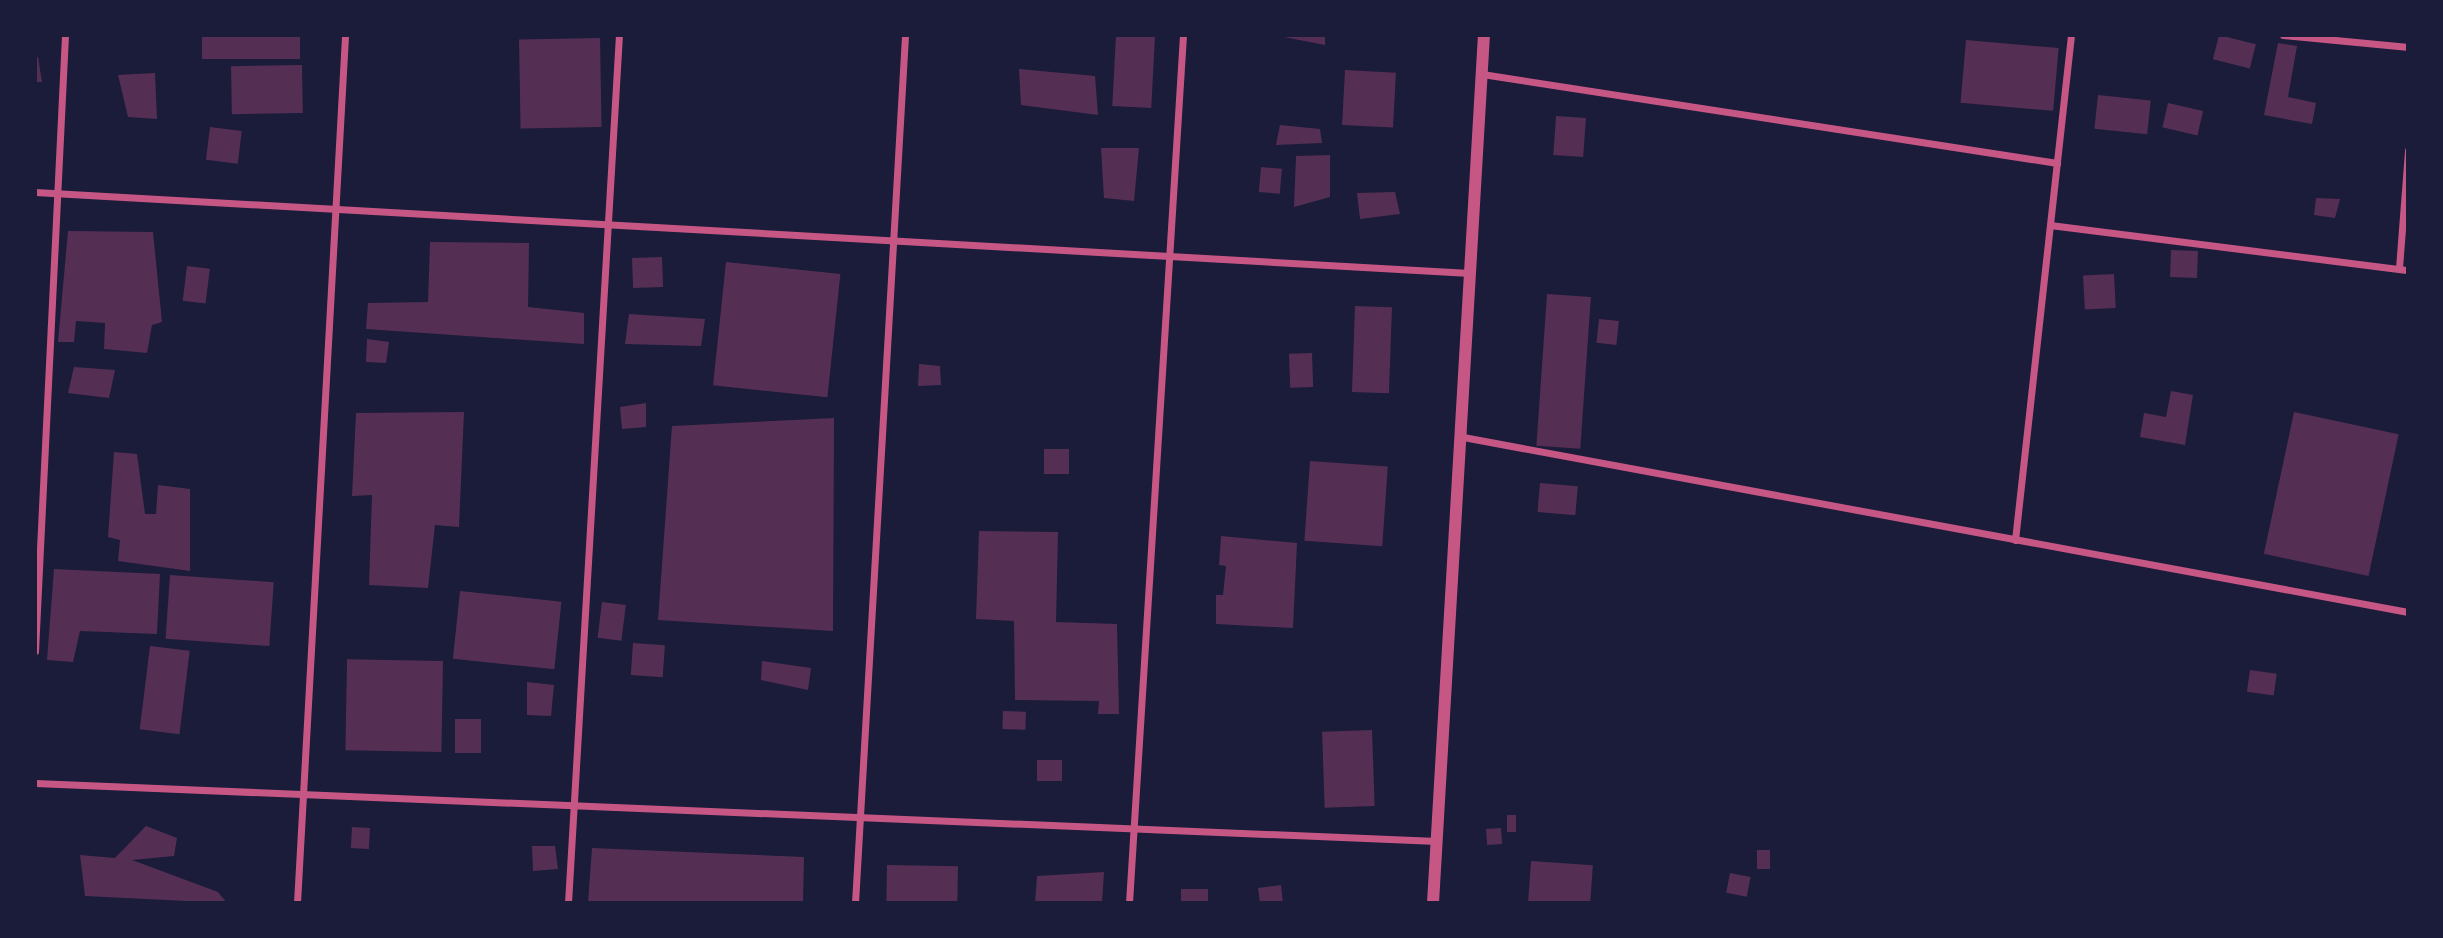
<!DOCTYPE html>
<style>
body{margin:0}
#map{position:relative;width:2443px;height:938px;overflow:hidden;background:#1b1b3a;font-family:"Public Sans",sans-serif}
div>[style]{position:absolute}
.building>*{inset:0;background:#542f53;transform-origin:0 0}
.minor>*{height:7px;margin:-3.5px;padding:0 3.5px;transform-origin:3.5px;border-radius:3.5px;background:#c65784}
.tertiary>*{height:12px;margin:-6px;padding:0 6px;transform-origin:6px;border-radius:6px;background:#c65784}
span{translate:-50% -50%;white-space:nowrap;text-align:center;line-height:1.15;-webkit-text-stroke:5px #1b1b3a;paint-order:stroke}
.frame{position:absolute;inset:0;border:37px solid #1b1b3a;pointer-events:none}
</style>
<div id="map">
<div class="building">
<i style="left:202px;top:35px;width:98px;height:24px"></i>
<i style="left:1116px;top:35px;width:39px;height:71px;rotate:3deg"></i>
<i style="clip-path:polygon(1279px 35px,1325px 35px,1325px 45px,1279px 36px)"></i>
<i style="left:2219px;top:35px;width:38px;height:25px;rotate:14deg"></i>
<i style="left:600px;top:38px;width:89px;height:81px;rotate:89deg"></i>
<i style="left:1966px;top:40px;width:93px;height:63px;rotate:5deg"></i>
<i style="clip-path:polygon(2278px 43px,2297px 46px,2288px 97px,2316px 103px,2312px 124px,2264px 115px)"></i>
<i style="clip-path:polygon(35px 56px,38px 57px,42px 82px,35px 82px)"></i>
<i style="left:302px;top:65px;width:48px;height:71px;rotate:89deg"></i>
<i style="clip-path:polygon(1019px 69px,1095px 76px,1098px 115px,1021px 105px)"></i>
<i style="left:1345px;top:70px;width:51px;height:55px;rotate:3deg"></i>
<i style="clip-path:polygon(155px 73px,157px 119px,128px 117px,118px 75px)"></i>
<i style="left:2098px;top:95px;width:53px;height:34px;rotate:6deg"></i>
<i style="left:2168px;top:103px;width:36px;height:25px;rotate:13deg"></i>
<i style="left:1556px;top:116px;width:30px;height:39px;rotate:4deg"></i>
<i style="clip-path:polygon(1280px 125px,1320px 129px,1322px 143px,1276px 145px)"></i>
<i style="left:210px;top:127px;width:32px;height:33px;rotate:7deg"></i>
<i style="clip-path:polygon(1101px 148px,1139px 148px,1134px 201px,1104px 198px)"></i>
<i style="clip-path:polygon(1330px 155px,1330px 197px,1294px 207px,1296px 156px)"></i>
<i style="left:1261px;top:167px;width:21px;height:25px;rotate:5deg"></i>
<i style="clip-path:polygon(1395px 192px,1400px 214px,1360px 219px,1357px 193px)"></i>
<i style="clip-path:polygon(2316px 198px,2340px 199px,2335px 218px,2314px 215px)"></i>
<i style="clip-path:polygon(68px 231px,153px 232px,162px 322px,152px 325px,147px 353px,104px 349px,105px 323px,76px 321px,74px 342px,58px 342px)"></i>
<i style="clip-path:polygon(430px 242px,529px 243px,528px 307px,584px 313px,584px 344px,366px 329px,368px 303px,428px 302px)"></i>
<i style="left:2171px;top:250px;width:27px;height:27px;rotate:2deg"></i>
<i style="left:662px;top:257px;width:30px;height:30px;rotate:88deg"></i>
<i style="left:726px;top:262px;width:115px;height:124px;rotate:6deg"></i>
<i style="left:187px;top:266px;width:23px;height:35px;rotate:7deg"></i>
<i style="left:2114px;top:274px;width:34px;height:31px;rotate:87deg"></i>
<i style="left:1547px;top:294px;width:44px;height:152px;rotate:4deg"></i>
<i style="left:1355px;top:306px;width:37px;height:86px;rotate:2deg"></i>
<i style="clip-path:polygon(629px 314px,705px 319px,701px 346px,625px 344px)"></i>
<i style="left:1599px;top:319px;width:20px;height:24px;rotate:6deg"></i>
<i style="clip-path:polygon(367px 339px,389px 342px,386px 363px,366px 362px)"></i>
<i style="left:1312px;top:353px;width:34px;height:23px;rotate:88deg"></i>
<i style="clip-path:polygon(919px 364px,940px 366px,941px 385px,918px 386px)"></i>
<i style="clip-path:polygon(74px 367px,115px 370px,109px 398px,68px 393px)"></i>
<i style="clip-path:polygon(2171px 391px,2193px 395px,2185px 445px,2140px 437px,2144px 413px,2166px 417px)"></i>
<i style="clip-path:polygon(646px 403px,646px 427px,622px 429px,620px 407px)"></i>
<i style="clip-path:polygon(464px 412px,459px 527px,435px 525px,428px 588px,369px 585px,372px 495px,352px 496px,356px 413px)"></i>
<i style="left:2294px;top:412px;width:107px;height:145px;rotate:12deg"></i>
<i style="clip-path:polygon(834px 418px,833px 631px,658px 620px,672px 426px)"></i>
<i style="left:1044px;top:449px;width:25px;height:25px"></i>
<i style="clip-path:polygon(114px 452px,137px 454px,145px 514px,156px 514px,158px 485px,190px 489px,190px 571px,118px 561px,120px 540px,108px 537px)"></i>
<i style="left:1310px;top:461px;width:78px;height:80px;rotate:4deg"></i>
<i style="left:1540px;top:483px;width:38px;height:29px;rotate:5deg"></i>
<i style="clip-path:polygon(979px 531px,1058px 532px,1056px 622px,1117px 624px,1119px 714px,1098px 714px,1099px 701px,1015px 700px,1014px 621px,976px 619px)"></i>
<i style="clip-path:polygon(1221px 536px,1297px 543px,1293px 628px,1216px 624px,1216px 595px,1223px 595px,1226px 566px,1219px 565px)"></i>
<i style="clip-path:polygon(54px 569px,160px 574px,157px 634px,80px 631px,73px 662px,47px 660px)"></i>
<i style="left:170px;top:575px;width:104px;height:64px;rotate:4deg"></i>
<i style="left:460px;top:591px;width:102px;height:68px;rotate:6deg"></i>
<i style="left:602px;top:602px;width:24px;height:36px;rotate:7deg"></i>
<i style="left:633px;top:643px;width:32px;height:32px;rotate:4deg"></i>
<i style="left:150px;top:646px;width:40px;height:84px;rotate:7deg"></i>
<i style="left:443px;top:661px;width:91px;height:96px;rotate:91deg"></i>
<i style="clip-path:polygon(762px 661px,811px 668px,808px 690px,761px 680px)"></i>
<i style="left:2250px;top:670px;width:27px;height:22px;rotate:8deg"></i>
<i style="clip-path:polygon(527px 682px,554px 685px,551px 716px,527px 715px)"></i>
<i style="left:1003px;top:711px;width:23px;height:18px;rotate:2deg"></i>
<i style="left:481px;top:719px;width:34px;height:26px;rotate:90deg"></i>
<i style="left:1372px;top:730px;width:76px;height:50px;rotate:88deg"></i>
<i style="left:1037px;top:760px;width:25px;height:21px"></i>
<i style="left:1507px;top:815px;width:9px;height:17px"></i>
<i style="clip-path:polygon(146px 826px,177px 838px,174px 856px,132px 860px,218px 892px,227px 903px,85px 896px,80px 855px,115px 858px)"></i>
<i style="left:352px;top:827px;width:18px;height:21px;rotate:3deg"></i>
<i style="left:1501px;top:828px;width:16px;height:15px;rotate:86deg"></i>
<i style="clip-path:polygon(532px 846px,555px 846px,558px 869px,533px 871px)"></i>
<i style="clip-path:polygon(592px 848px,804px 857px,803px 903px,588px 903px)"></i>
<i style="left:1770px;top:850px;width:19px;height:13px;rotate:90deg"></i>
<i style="left:1531px;top:861px;width:62px;height:42px;rotate:4deg"></i>
<i style="left:887px;top:865px;width:71px;height:38px;rotate:1deg"></i>
<i style="clip-path:polygon(1104px 872px,1102px 903px,1035px 903px,1037px 876px)"></i>
<i style="left:1730px;top:873px;width:21px;height:20px;rotate:11deg"></i>
<i style="clip-path:polygon(1281px 885px,1283px 903px,1260px 903px,1258px 888px)"></i>
<i style="left:1181px;top:889px;width:27px;height:14px"></i>
</div>
<div class="minor">
<i style="left:2283px;top:35px;width:126px;rotate:5.5deg"></i>
<i style="left:1482px;top:74px;width:582px;rotate:8.8deg"></i>
<i style="left:35px;top:192px;width:1437px;rotate:3.23deg"></i>
<i style="left:2050px;top:225px;width:361px;rotate:7.2deg"></i>
<i style="left:2399px;top:268px;width:118px;rotate:-85.6deg"></i>
<i style="left:1463px;top:437px;width:961px;rotate:10.49deg"></i>
<i style="left:2015px;top:540px;width:508px;rotate:-83.67deg"></i>
<i style="left:35px;top:651px;width:617px;rotate:-87.21deg"></i>
<i style="left:35px;top:783px;width:1403px;rotate:2.37deg"></i>
<i style="left:297px;top:903px;width:869px;rotate:-86.83deg"></i>
<i style="left:568px;top:903px;width:869px;rotate:-86.64deg"></i>
<i style="left:855px;top:903px;width:869px;rotate:-86.7deg"></i>
<i style="left:1129px;top:903px;width:870px;rotate:-86.44deg"></i>
</div>
<div class="tertiary">
<i style="left:1433px;top:903px;width:869px;rotate:-86.64deg"></i>
</div>
<div class="frame"></div>
</div>
